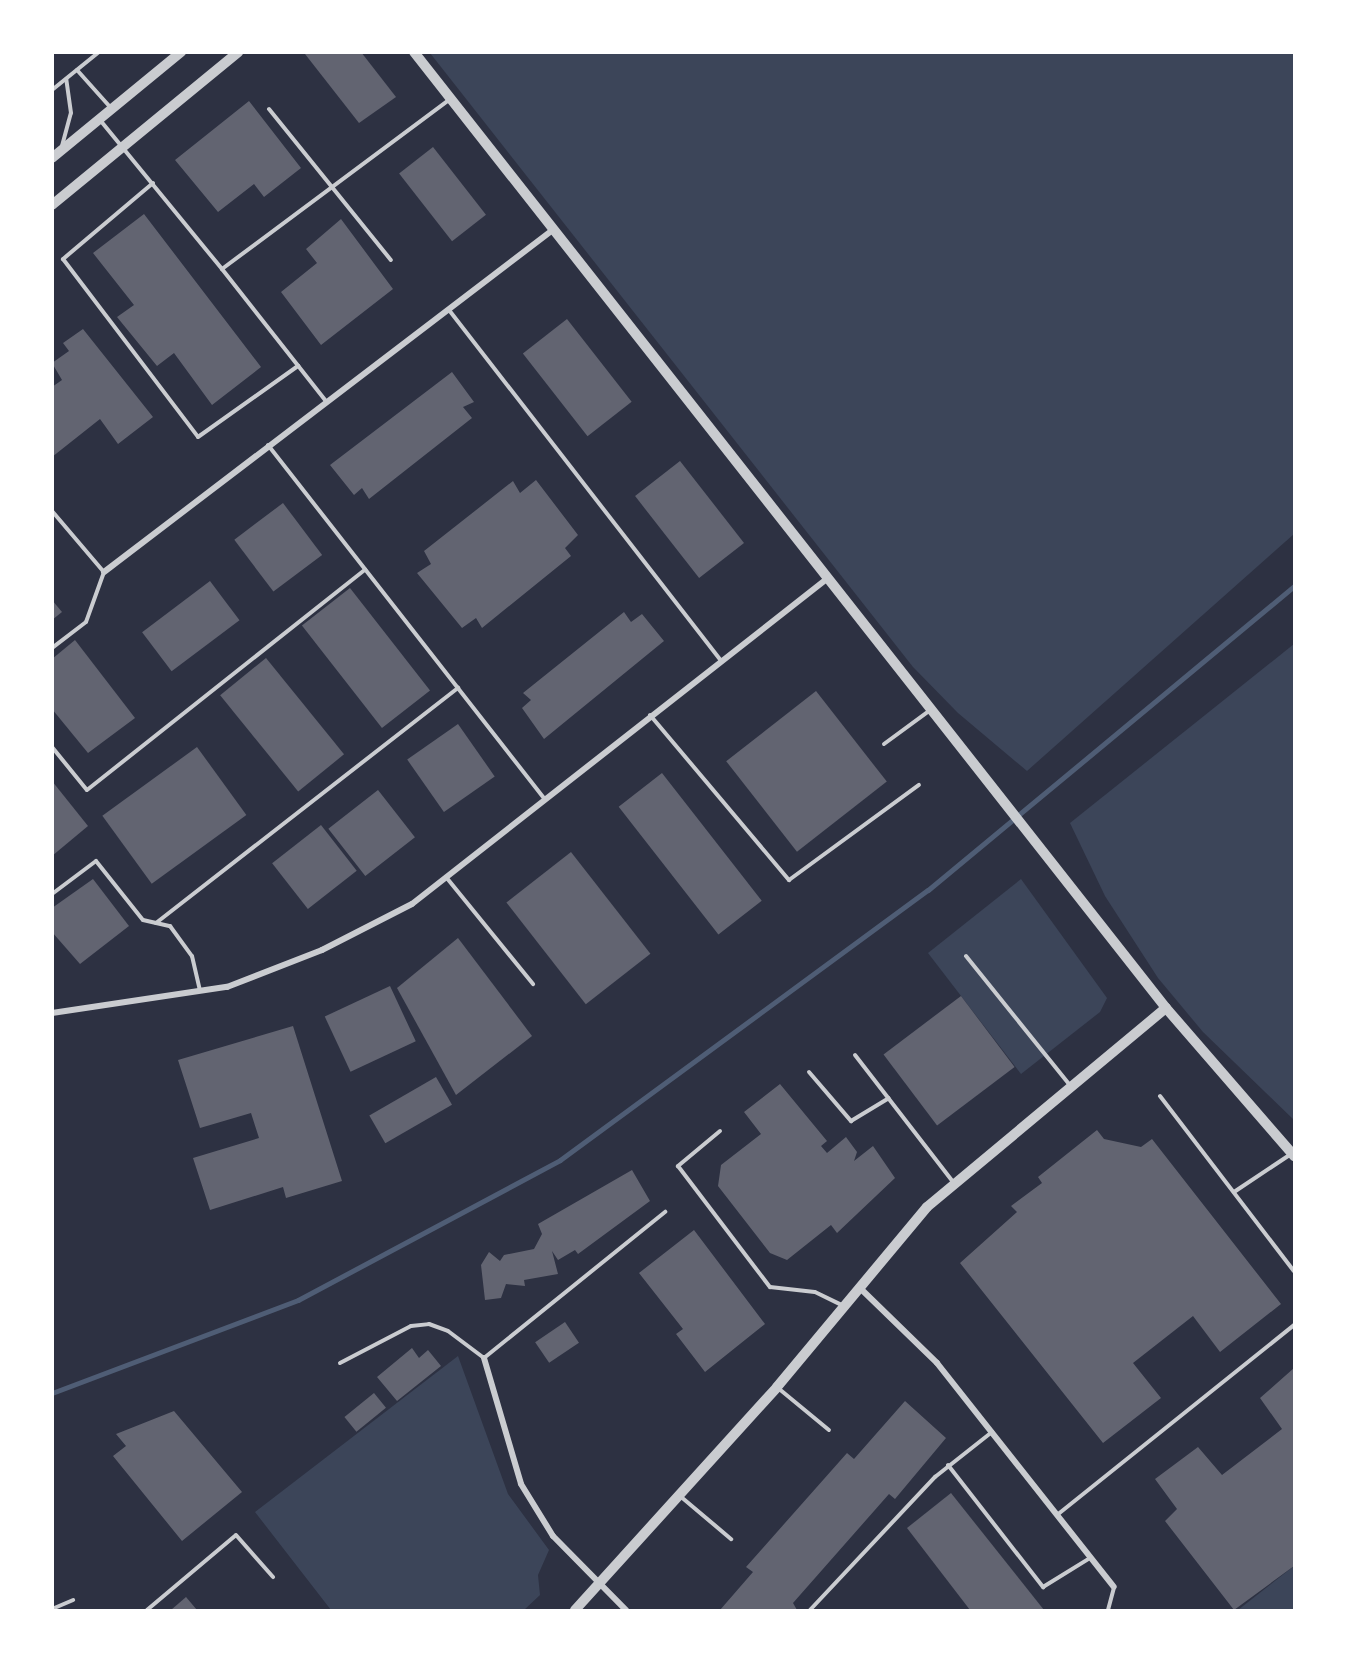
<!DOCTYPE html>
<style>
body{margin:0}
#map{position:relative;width:1347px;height:1663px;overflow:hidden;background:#2d3142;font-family:Barlow,sans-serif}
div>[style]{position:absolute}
.green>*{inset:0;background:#3c4559}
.stream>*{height:5px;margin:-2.5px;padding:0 2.5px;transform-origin:2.5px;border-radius:2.5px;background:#4f5d75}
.building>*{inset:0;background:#626471;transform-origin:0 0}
.service>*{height:4px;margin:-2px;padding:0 2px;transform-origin:2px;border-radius:2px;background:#caccd0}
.minor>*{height:6px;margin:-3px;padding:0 3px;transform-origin:3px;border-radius:3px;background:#caccd0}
.tertiary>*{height:10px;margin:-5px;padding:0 5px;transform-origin:5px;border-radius:5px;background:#caccd0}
span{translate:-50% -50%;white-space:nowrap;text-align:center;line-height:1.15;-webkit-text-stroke:6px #fff;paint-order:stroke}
.frame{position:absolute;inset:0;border:54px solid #fff;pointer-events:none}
</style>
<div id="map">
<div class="green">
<i style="clip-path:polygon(430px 53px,1294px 53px,1294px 534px,1027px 771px,958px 713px,913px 667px)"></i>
<i style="clip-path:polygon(1294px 644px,1294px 1120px,1203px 1032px,1158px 978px,1105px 896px,1070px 823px)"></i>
<i style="clip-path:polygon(1021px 879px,1107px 998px,1100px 1012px,1021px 1074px,928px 953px)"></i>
<i style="clip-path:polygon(458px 1356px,508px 1494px,549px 1550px,538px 1575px,540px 1595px,524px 1610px,331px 1610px,255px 1512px)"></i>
<i style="clip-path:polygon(1294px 1566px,1294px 1610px,1238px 1610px)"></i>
</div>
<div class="stream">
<i style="left:52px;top:1393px;width:263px;rotate:-20.7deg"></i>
<i style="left:298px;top:1300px;width:297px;rotate:-28.1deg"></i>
<i style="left:560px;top:1160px;width:456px;rotate:-36.3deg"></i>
<i style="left:928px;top:890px;width:476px;rotate:-39.7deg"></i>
</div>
<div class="building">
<i style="clip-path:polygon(361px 52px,396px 97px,359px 123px,305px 54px)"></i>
<i style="clip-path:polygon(249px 101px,301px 168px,264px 197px,254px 184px,218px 212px,175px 160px)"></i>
<i style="left:433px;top:147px;width:86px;height:43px;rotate:52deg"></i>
<i style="clip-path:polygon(144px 214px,261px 367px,212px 405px,174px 353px,157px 366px,117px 317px,134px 305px,93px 253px)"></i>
<i style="clip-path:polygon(341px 219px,393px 289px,321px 345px,281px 292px,317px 263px,306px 249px)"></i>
<i style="left:567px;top:319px;width:105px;height:56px;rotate:52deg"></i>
<i style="clip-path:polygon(83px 329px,153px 417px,118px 444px,100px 419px,52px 457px,52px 387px,62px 380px,52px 363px,69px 351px,63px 343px)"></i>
<i style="clip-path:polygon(452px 372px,474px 402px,463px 407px,472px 418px,369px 499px,362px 488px,354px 495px,330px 465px)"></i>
<i style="left:680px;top:461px;width:104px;height:57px;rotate:52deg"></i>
<i style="clip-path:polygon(536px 480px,578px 535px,565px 548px,571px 556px,482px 628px,476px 618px,462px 628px,417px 573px,431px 564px,424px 551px,513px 481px,520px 493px)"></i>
<i style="left:283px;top:503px;width:65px;height:61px;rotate:53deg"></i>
<i style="left:210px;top:581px;width:49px;height:85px;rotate:53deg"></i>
<i style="left:350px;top:588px;width:130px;height:61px;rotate:52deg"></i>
<i style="clip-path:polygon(52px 600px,62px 612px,52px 620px)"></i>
<i style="clip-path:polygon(624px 612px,631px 622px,642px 614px,664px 641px,544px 739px,522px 708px,531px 700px,523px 693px)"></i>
<i style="clip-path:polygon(75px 640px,135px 718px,88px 753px,52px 709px,52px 659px)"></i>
<i style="left:266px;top:658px;width:124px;height:59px;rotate:51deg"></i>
<i style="left:816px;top:691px;width:115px;height:114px;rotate:52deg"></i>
<i style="left:458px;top:724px;width:64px;height:62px;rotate:55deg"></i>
<i style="left:197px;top:747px;width:84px;height:117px;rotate:54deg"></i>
<i style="left:662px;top:773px;width:162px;height:55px;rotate:52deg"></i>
<i style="clip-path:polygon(52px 781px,88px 826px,52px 856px)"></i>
<i style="left:378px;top:790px;width:60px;height:63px;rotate:52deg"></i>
<i style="left:321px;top:825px;width:58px;height:62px;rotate:52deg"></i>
<i style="left:571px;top:852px;width:129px;height:82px;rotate:52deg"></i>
<i style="clip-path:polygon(93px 879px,129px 926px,80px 964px,52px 932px,52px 908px)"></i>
<i style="clip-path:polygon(458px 938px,532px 1036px,456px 1095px,397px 988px)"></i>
<i style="left:390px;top:986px;width:61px;height:72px;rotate:65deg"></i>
<i style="left:961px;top:996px;width:89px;height:97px;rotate:53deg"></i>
<i style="clip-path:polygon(293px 1026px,342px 1181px,286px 1198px,283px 1187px,210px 1210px,193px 1158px,259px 1138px,251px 1113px,200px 1128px,178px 1060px)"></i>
<i style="left:436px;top:1077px;width:32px;height:77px;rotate:60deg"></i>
<i style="clip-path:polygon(780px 1084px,827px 1141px,821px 1146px,827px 1153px,846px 1137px,857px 1152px,854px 1161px,873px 1146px,895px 1178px,837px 1233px,831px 1225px,787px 1260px,770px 1253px,718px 1186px,721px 1165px,761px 1134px,744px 1112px)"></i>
<i style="clip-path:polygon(1097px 1130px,1104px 1139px,1141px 1147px,1152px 1139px,1281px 1304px,1220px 1352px,1193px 1316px,1133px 1363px,1161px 1398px,1103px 1443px,960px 1263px,1017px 1212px,1011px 1206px,1042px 1183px,1038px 1177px)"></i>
<i style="clip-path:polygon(632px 1170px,650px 1201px,578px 1254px,575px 1250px,558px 1260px,552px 1251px,558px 1274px,524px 1280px,525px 1286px,506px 1284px,501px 1298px,485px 1300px,481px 1265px,489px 1252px,500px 1261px,504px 1255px,534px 1249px,542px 1234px,538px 1224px)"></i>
<i style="clip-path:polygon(694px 1230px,765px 1324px,705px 1372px,676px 1334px,683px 1329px,639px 1273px)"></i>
<i style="left:565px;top:1322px;width:25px;height:36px;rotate:56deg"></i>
<i style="clip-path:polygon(412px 1348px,419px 1358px,428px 1350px,441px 1366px,397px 1401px,377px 1377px)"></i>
<i style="clip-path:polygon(1294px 1368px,1294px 1566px,1234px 1610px,1165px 1521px,1177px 1509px,1155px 1479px,1198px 1447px,1222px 1475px,1282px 1429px,1260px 1398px)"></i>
<i style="left:374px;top:1393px;width:19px;height:38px;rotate:51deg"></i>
<i style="clip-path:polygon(905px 1401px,946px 1438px,895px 1499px,889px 1494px,793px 1603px,797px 1610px,720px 1610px,753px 1572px,746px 1567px,847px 1453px,854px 1459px)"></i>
<i style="clip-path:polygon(174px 1411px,242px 1492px,182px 1541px,113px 1456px,126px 1446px,116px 1434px)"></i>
<i style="clip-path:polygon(951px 1493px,1044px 1610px,970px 1610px,907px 1528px)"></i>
<i style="clip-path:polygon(186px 1597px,197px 1610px,171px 1610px)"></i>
</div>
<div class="service">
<i style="left:77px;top:70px;width:51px;rotate:48.2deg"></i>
<i style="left:52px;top:90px;width:60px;rotate:-39deg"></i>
<i style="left:269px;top:109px;width:194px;rotate:51.1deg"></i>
<i style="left:100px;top:120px;width:193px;rotate:50.7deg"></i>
<i style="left:222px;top:269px;width:284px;rotate:-36.7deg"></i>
<i style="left:62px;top:146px;width:34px;rotate:-75deg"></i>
<i style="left:71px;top:113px;width:34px;rotate:-98deg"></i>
<i style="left:153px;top:183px;width:118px;rotate:139.8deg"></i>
<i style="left:63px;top:259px;width:223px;rotate:52.8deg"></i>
<i style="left:198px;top:437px;width:123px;rotate:-35.4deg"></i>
<i style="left:222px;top:269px;width:167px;rotate:51.8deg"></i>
<i style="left:449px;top:310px;width:442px;rotate:52.2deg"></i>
<i style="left:268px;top:445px;width:448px;rotate:52deg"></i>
<i style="left:52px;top:511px;width:80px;rotate:49.6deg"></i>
<i style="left:104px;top:572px;width:53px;rotate:109.8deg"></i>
<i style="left:86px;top:622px;width:43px;rotate:142.6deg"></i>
<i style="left:650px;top:715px;width:216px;rotate:49.9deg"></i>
<i style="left:789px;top:880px;width:161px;rotate:-36.2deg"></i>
<i style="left:884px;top:744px;width:56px;rotate:-36.3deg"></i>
<i style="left:52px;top:747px;width:55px;rotate:50.9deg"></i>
<i style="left:87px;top:790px;width:355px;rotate:-38.4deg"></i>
<i style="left:446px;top:877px;width:138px;rotate:50.9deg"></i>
<i style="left:52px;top:894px;width:55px;rotate:-36.9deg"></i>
<i style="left:96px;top:861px;width:75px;rotate:51.5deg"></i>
<i style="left:143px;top:920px;width:28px;rotate:13deg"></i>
<i style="left:170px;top:926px;width:37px;rotate:54deg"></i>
<i style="left:192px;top:956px;width:35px;rotate:77deg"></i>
<i style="left:156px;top:923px;width:383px;rotate:-37.9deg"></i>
<i style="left:966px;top:956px;width:164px;rotate:51.2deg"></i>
<i style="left:855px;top:1055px;width:162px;rotate:52.3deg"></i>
<i style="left:809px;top:1072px;width:65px;rotate:49.4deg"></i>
<i style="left:851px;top:1121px;width:44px;rotate:-31.2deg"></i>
<i style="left:1160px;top:1096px;width:220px;rotate:52.6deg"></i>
<i style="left:720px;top:1131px;width:55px;rotate:140.2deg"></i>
<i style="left:678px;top:1166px;width:152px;rotate:52.8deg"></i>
<i style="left:770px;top:1287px;width:45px;rotate:6.3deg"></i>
<i style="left:815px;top:1292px;width:30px;rotate:26deg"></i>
<i style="left:1234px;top:1192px;width:69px;rotate:-33.7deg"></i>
<i style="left:340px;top:1363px;width:80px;rotate:-27.5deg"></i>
<i style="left:411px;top:1326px;width:18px;rotate:-6deg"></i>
<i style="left:429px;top:1324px;width:20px;rotate:20deg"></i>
<i style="left:448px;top:1331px;width:45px;rotate:36.9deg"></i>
<i style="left:484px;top:1358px;width:233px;rotate:-38.9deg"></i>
<i style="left:778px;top:1388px;width:66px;rotate:39.5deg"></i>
<i style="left:948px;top:1465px;width:155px;rotate:52.1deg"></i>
<i style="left:1043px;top:1587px;width:55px;rotate:-31.7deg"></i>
<i style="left:680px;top:1496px;width:67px;rotate:40.1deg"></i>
<i style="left:1057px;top:1515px;width:304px;rotate:-38.7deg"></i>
<i style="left:52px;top:1609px;width:23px;rotate:-23deg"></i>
<i style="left:147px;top:1610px;width:116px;rotate:-40.1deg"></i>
<i style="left:236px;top:1535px;width:56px;rotate:48.6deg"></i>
<i style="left:810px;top:1610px;width:183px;rotate:-46.8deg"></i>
<i style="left:935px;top:1477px;width:73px;rotate:-38.3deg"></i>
<i style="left:1108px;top:1610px;width:24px;rotate:-75deg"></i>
</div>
<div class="minor">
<i style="left:104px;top:572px;width:566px;rotate:-37.32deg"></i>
<i style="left:52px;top:1013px;width:177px;rotate:-8.5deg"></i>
<i style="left:227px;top:987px;width:102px;rotate:-21.3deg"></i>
<i style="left:322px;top:950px;width:101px;rotate:-27.1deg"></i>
<i style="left:412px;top:904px;width:529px;rotate:-38.08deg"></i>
<i style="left:861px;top:1289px;width:106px;rotate:44.2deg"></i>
<i style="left:937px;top:1363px;width:285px;rotate:51.7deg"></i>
<i style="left:484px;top:1358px;width:131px;rotate:73.6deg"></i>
<i style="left:521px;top:1484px;width:61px;rotate:58.4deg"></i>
<i style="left:553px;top:1536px;width:104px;rotate:45.4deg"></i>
</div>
<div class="tertiary">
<i style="left:414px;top:52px;width:1216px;rotate:51.81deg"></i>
<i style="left:1166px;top:1008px;width:196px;rotate:49.1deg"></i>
<i style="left:52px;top:158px;width:167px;rotate:-39.4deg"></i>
<i style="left:52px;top:205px;width:241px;rotate:-39.4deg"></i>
<i style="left:575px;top:1610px;width:301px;rotate:-47.8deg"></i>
<i style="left:777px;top:1387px;width:234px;rotate:-50.2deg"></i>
<i style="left:927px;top:1207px;width:311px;rotate:-39.8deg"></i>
</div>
<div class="frame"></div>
</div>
